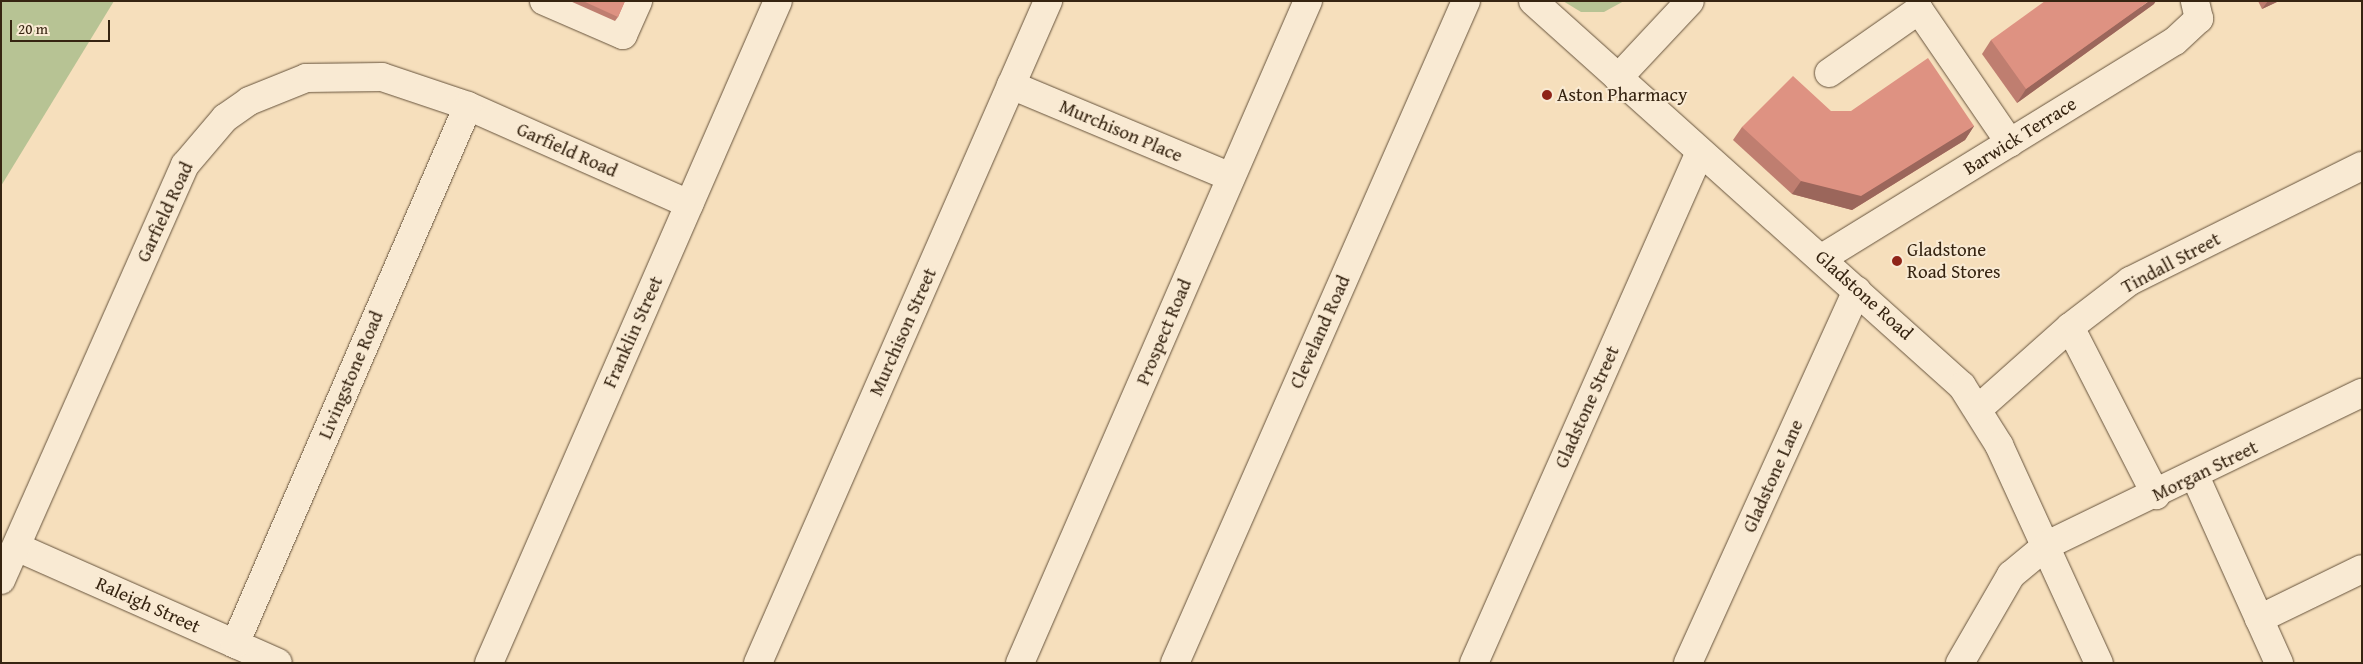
<!DOCTYPE html>
<style>
body{margin:0}
#map{position:relative;width:2363px;height:664px;overflow:hidden;background:#f6dfbc;font-family:"Gentium Book Plus",serif}
div>[style]{position:absolute}
.green>*{inset:0;background:#b7c394}
.roads{filter:drop-shadow(0 0 1px #66533c) drop-shadow(0 0 1px #66533c)}
.minor>*{height:28px;margin:-14px;padding:0 14px;transform-origin:14px;border-radius:14px;background:#f9ead3}
.wall>*{inset:0;background:#bf7e70}
.shaded-wall>*{inset:0;background:#9b665b}
.building>*{inset:0;background:#de9282}
.dots>*{width:14px;height:14px;translate:-50% -50%;box-sizing:border-box;border:2px solid #f9ead3;border-radius:50%}
span{translate:-50% -50%;white-space:nowrap;text-align:center;line-height:1.15;-webkit-text-stroke:4px #f9ead3;paint-order:stroke}
.poi-label{font-size:19px;color:#362411}
.left{translate:0 -50%;text-align:left}
.street-label{font-size:19px;color:#362411}
.frame{position:absolute;inset:0;border:2px solid #362411;pointer-events:none}
.scale{position:absolute;left:10px;top:20px;width:100px;height:22px;box-sizing:border-box;border:2px solid #362411;border-top:0;padding-left:6px;font-size:15px;line-height:18px;white-space:nowrap;color:#362411;-webkit-text-stroke:4px #f9ead3;paint-order:stroke}
</style>
<div id="map">
<div class="green">
<i style="clip-path:polygon(1px 1px,114px 1px,1px 186px)"></i>
<i style="clip-path:polygon(1563px 1px,1624px 1px,1604px 12px,1581px 12px)"></i>
</div>
<div class="roads">
<div class="minor">
<i style="left:544px;top:1px;width:86px;rotate:23.3deg"></i>
<i style="left:623px;top:35px;width:37px;rotate:-66deg"></i>
<i style="left:1533px;top:1px;width:576px;rotate:41.91deg"></i>
<i style="left:1962px;top:386px;width:70px;rotate:57.9deg"></i>
<i style="left:1999px;top:445px;width:240px;rotate:65.4deg"></i>
<i style="left:1829px;top:73px;width:110px;rotate:-35deg"></i>
<i style="left:1919px;top:10px;width:161px;rotate:55.6deg"></i>
<i style="left:1618px;top:78px;width:105px;rotate:-46.9deg"></i>
<i style="left:1011px;top:85px;width:238px;rotate:22.7deg"></i>
<i style="left:1822px;top:258px;width:414px;rotate:-31.6deg"></i>
<i style="left:2175px;top:41px;width:33px;rotate:-43deg"></i>
<i style="left:2199px;top:19px;width:18px;rotate:-103deg"></i>
<i style="left:2070px;top:327px;width:189px;rotate:62.9deg"></i>
<i style="left:1978px;top:409px;width:123px;rotate:-41.7deg"></i>
<i style="left:2070px;top:327px;width:76px;rotate:-37.5deg"></i>
<i style="left:2130px;top:281px;width:259px;rotate:-26.4deg"></i>
<i style="left:2195px;top:476px;width:205px;rotate:65.8deg"></i>
<i style="left:19px;top:548px;width:283px;rotate:23.9deg"></i>
<i style="left:1px;top:580px;width:454px;rotate:-66.1deg"></i>
<i style="left:185px;top:165px;width:62px;rotate:-49.6deg"></i>
<i style="left:225px;top:118px;width:29px;rotate:-35deg"></i>
<i style="left:249px;top:101px;width:61px;rotate:-22deg"></i>
<i style="left:306px;top:78px;width:76px;rotate:-0.8deg"></i>
<i style="left:382px;top:77px;width:91px;rotate:18.6deg"></i>
<i style="left:468px;top:106px;width:242px;rotate:23.9deg"></i>
<i style="left:2259px;top:619px;width:114px;rotate:-25.9deg"></i>
<i style="left:235px;top:644px;width:586px;rotate:-66.58deg"></i>
<i style="left:489px;top:663px;width:722px;rotate:-66.42deg"></i>
<i style="left:758px;top:663px;width:723px;rotate:-66.34deg"></i>
<i style="left:1020px;top:663px;width:722px;rotate:-66.49deg"></i>
<i style="left:1175px;top:663px;width:723px;rotate:-66.27deg"></i>
<i style="left:1474px;top:663px;width:559px;rotate:-66.14deg"></i>
<i style="left:1688px;top:663px;width:409px;rotate:-65.6deg"></i>
<i style="left:1960px;top:663px;width:102px;rotate:-59.9deg"></i>
<i style="left:2011px;top:575px;width:47px;rotate:-39.8deg"></i>
<i style="left:2047px;top:545px;width:350px;rotate:-25.8deg"></i>
</div>
</div>
<div class="wall">
<i style="clip-path:polygon(570px 1px,625px 1px,618px 17px,615px 21px)"></i>
<i style="clip-path:polygon(2258px 1px,2279px 1px,2262px 9px)"></i>
<i style="clip-path:polygon(2154px 4px,2017px 103px,1982px 54px,1991px 40px)"></i>
<i style="clip-path:polygon(1831px 111px,1974px 126px,1965px 140px,1852px 210px,1792px 194px,1733px 140px,1742px 127px)"></i>
</div>
<div class="shaded-wall">
<i style="clip-path:polygon(2149px 1px,2156px 1px,2154px 4px,2017px 103px,2026px 89px)"></i>
<i style="clip-path:polygon(2268px 1px,2279px 1px,2262px 9px)"></i>
<i style="clip-path:polygon(1974px 126px,1965px 140px,1852px 210px,1792px 194px,1801px 181px)"></i>
</div>
<div class="building">
<i style="clip-path:polygon(583px 1px,625px 1px,618px 17px)"></i>
<i style="clip-path:polygon(2045px 1px,2149px 1px,2026px 89px,1991px 40px)"></i>
<i style="clip-path:polygon(1928px 58px,1974px 126px,1861px 196px,1801px 181px,1742px 127px,1793px 76px,1831px 111px,1851px 111px)"></i>
</div>
<div class="dots">
<i style="left:1547px;top:95px;background:#8f2418"></i>
<i style="left:1897px;top:261px;background:#8f2418"></i>
</div>
<div class="poi-label">
<span class="left" style="left:1557px;top:95px">Aston Pharmacy</span>
<span class="left" style="left:1907px;top:261px">Gladstone<br>Road Stores</span>
</div>
<div class="street-label">
<span style="left:1121px;top:131px;rotate:23deg">Murchison Place</span>
<span style="left:2020px;top:136px;rotate:-32deg">Barwick Terrace</span>
<span style="left:567px;top:150px;rotate:24deg">Garfield Road</span>
<span style="left:165px;top:212px;rotate:-65deg">Garfield Road</span>
<span style="left:2171px;top:263px;rotate:-28deg">Tindall Street</span>
<span style="left:1864px;top:295px;rotate:42deg">Gladstone Road</span>
<span style="left:633px;top:332px;rotate:-66deg">Franklin Street</span>
<span style="left:903px;top:332px;rotate:-66deg">Murchison Street</span>
<span style="left:1164px;top:332px;rotate:-67deg">Prospect Road</span>
<span style="left:1320px;top:332px;rotate:-66deg">Cleveland Road</span>
<span style="left:351px;top:375px;rotate:-67deg">Livingstone Road</span>
<span style="left:1587px;top:407px;rotate:-66deg">Gladstone Street</span>
<span style="left:2205px;top:471px;rotate:-26deg">Morgan Street</span>
<span style="left:1773px;top:476px;rotate:-66deg">Gladstone Lane</span>
<span style="left:148px;top:605px;rotate:24deg">Raleigh Street</span>
</div>
<div class="frame"></div>
<div class="scale">20 m</div>
</div>
